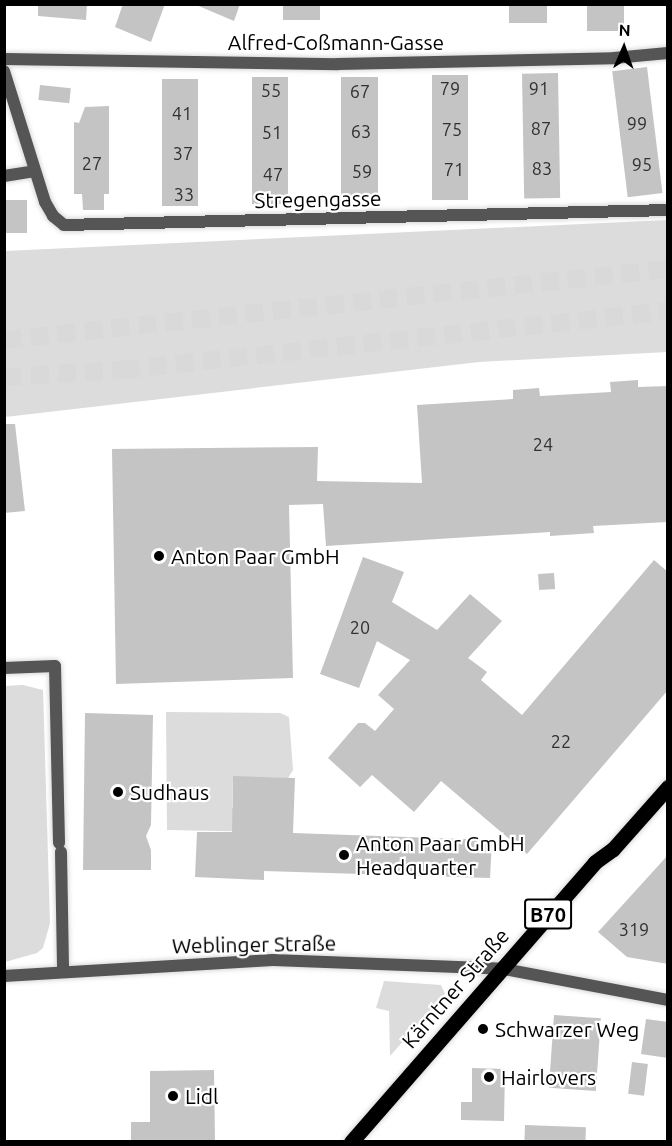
<!DOCTYPE html>
<meta charset="utf-8">
<style>
body{margin:0}
#map{position:relative;width:672px;height:1146px;overflow:hidden;background:#fff;font-family:Ubuntu,sans-serif}
div>[style]{position:absolute}
.green>*{inset:0;background:#dcdcdc}
.building>*{inset:0;background:#c4c4c4;transform-origin:0 0}
.motorway-tunnel>*{height:18px;margin-top:-9px;transform-origin:0;background:repeating-linear-gradient(90deg,#d9d9d9 0 18px,transparent 0 27px)}
.roads{filter:drop-shadow(0 0 2px #dbdbdb) drop-shadow(0 0 2px #dbdbdb)}
.minor>*{height:12px;margin:-6px;padding:0 6px;transform-origin:6px;border-radius:6px;background:#555}
.tertiary>*{height:12px;margin:-6px;padding:0 6px;transform-origin:6px;border-radius:6px;background:#555}
.primary>*{height:15px;margin:-7.5px;padding:0 7.5px;transform-origin:7.5px;border-radius:7.5px;background:#000}
.dots>*{width:16px;height:16px;translate:-50% -50%;box-sizing:border-box;border:3px solid #fff;border-radius:50%}
span{translate:-50% -50%;white-space:nowrap;text-align:center;line-height:1.15;-webkit-text-stroke:4.5px #fff;paint-order:stroke}
.number-label{font-size:18px;color:#313131}
.number-label span{-webkit-text-stroke-width:0}
.shield-label span{padding:2px 4px;background:#fff;border:2px solid;border-radius:4px;-webkit-text-stroke-width:0}
.shield-label{font-size:20px;color:#000;font-weight:700}
.street-label{font-size:21px;color:#000}
.poi-label{font-size:21px;color:#000}
.left{translate:0 -50%;text-align:left}
.frame{position:absolute;inset:0;border:6px solid #000;pointer-events:none}
.north{position:absolute;left:594px;top:18px;width:60px;height:60px;-webkit-text-stroke:4px #fff;paint-order:stroke;rotate:2deg;font-size:16px;font-weight:700;line-height:24px;text-align:center;color:#000}
.north::after{content:'';display:block;margin:auto;width:21px;height:27px;background:#000;clip-path:polygon(50% 0,100% 100%,50% 72%,0 100%)}
</style>
<div id="map">
<div class="green">
<i style="clip-path:polygon(667px 220px,667px 352px,479px 362px,5px 417px,5px 251px)"></i>
<i style="clip-path:polygon(23px 685px,43px 690px,50px 923px,43px 948px,37px 953px,5px 962px,5px 686px)"></i>
<i style="clip-path:polygon(166px 712px,280px 713px,289px 717px,293px 770px,288px 778px,233px 777px,232px 808px,263px 809px,263px 832px,167px 830px)"></i>
<i style="clip-path:polygon(384px 981px,441px 985px,445px 994px,390px 1056px,389px 1011px,376px 1008px)"></i>
</div>
<div class="building">
<i style="clip-path:polygon(38px 4px,87px 4px,86px 20px,38px 16px)"></i>
<i style="clip-path:polygon(123px 4px,165px 4px,151px 42px,115px 27px)"></i>
<i style="clip-path:polygon(194px 4px,240px 4px,234px 21px)"></i>
<i style="left:283px;top:4px;width:37px;height:16px"></i>
<i style="left:509px;top:4px;width:38px;height:19px"></i>
<i style="left:587px;top:4px;width:37px;height:27px"></i>
<i style="left:647px;top:67px;width:127px;height:35px;rotate:83deg"></i>
<i style="left:558px;top:73px;width:125px;height:36px;rotate:89deg"></i>
<i style="left:432px;top:75px;width:36px;height:125px"></i>
<i style="left:252px;top:77px;width:36px;height:127px"></i>
<i style="left:341px;top:77px;width:37px;height:124px"></i>
<i style="left:162px;top:79px;width:36px;height:127px"></i>
<i style="left:40px;top:85px;width:31px;height:15px;rotate:6deg"></i>
<i style="clip-path:polygon(109px 106px,109px 194px,104px 194px,104px 210px,83px 210px,82px 194px,74px 194px,74px 122px,79px 123px,85px 107px)"></i>
<i style="left:4px;top:200px;width:23px;height:33px"></i>
<i style="clip-path:polygon(638px 380px,638px 387px,668px 386px,668px 522px,593px 526px,594px 533px,550px 536px,550px 532px,326px 546px,323px 504px,289px 505px,293px 678px,116px 684px,112px 449px,318px 447px,317px 481px,422px 483px,417px 405px,513px 399px,513px 390px,539px 388px,540px 396px,611px 392px,610px 382px)"></i>
<i style="clip-path:polygon(4px 424px,15px 424px,25px 511px,4px 513px)"></i>
<i style="clip-path:polygon(363px 557px,404px 572px,392px 602px,437px 630px,470px 594px,502px 621px,468px 658px,487px 672px,481px 680px,522px 715px,654px 560px,668px 572px,668px 690px,527px 854px,441px 781px,414px 812px,372px 775px,360px 787px,328px 758px,358px 723px,365px 723px,375px 731px,394px 709px,378px 695px,410px 660px,377px 641px,359px 688px,320px 674px)"></i>
<i style="left:554px;top:573px;width:16px;height:16px;rotate:86deg"></i>
<i style="clip-path:polygon(85px 713px,153px 715px,151px 825px,146px 836px,151px 850px,151px 870px,83px 870px)"></i>
<i style="clip-path:polygon(233px 776px,295px 778px,293px 833px,492px 840px,490px 878px,264px 871px,264px 880px,195px 877px,197px 832px,232px 832px)"></i>
<i style="clip-path:polygon(668px 855px,668px 964px,627px 957px,598px 932px)"></i>
<i style="left:554px;top:1015px;width:47px;height:73px;rotate:4deg"></i>
<i style="clip-path:polygon(646px 1019px,668px 1022px,668px 1058px,641px 1054px)"></i>
<i style="left:632px;top:1062px;width:16px;height:32px;rotate:7deg"></i>
<i style="clip-path:polygon(472px 1068px,505px 1069px,504px 1121px,461px 1120px,461px 1102px,472px 1102px)"></i>
<i style="clip-path:polygon(214px 1070px,215px 1142px,131px 1142px,131px 1122px,150px 1122px,150px 1071px)"></i>
<i style="left:525px;top:1125px;width:61px;height:17px;rotate:2deg"></i>
</div>
<div class="motorway-tunnel">
<i style="left:4px;top:340px;width:668px;rotate:-6.1deg"></i>
<i style="left:4px;top:377px;width:118px;rotate:-3.4deg"></i>
<i style="left:122px;top:370px;width:549px;rotate:-6.17deg"></i>
</div>
<div class="roads">
<div class="minor">
<i style="left:4px;top:59px;width:334px;rotate:0.9deg"></i>
<i style="left:338px;top:64px;width:276px;rotate:-1.2deg"></i>
<i style="left:614px;top:58px;width:54px;rotate:-5.3deg"></i>
<i style="left:4px;top:71px;width:137px;rotate:72.6deg"></i>
<i style="left:45px;top:202px;width:16px;rotate:60deg"></i>
<i style="left:53px;top:216px;width:14px;rotate:39deg"></i>
<i style="left:64px;top:225px;width:604px;rotate:-1.42deg"></i>
<i style="left:4px;top:176px;width:31px;rotate:-9deg"></i>
<i style="left:4px;top:668px;width:51px;rotate:-2.2deg"></i>
<i style="left:55px;top:666px;width:177px;rotate:88.7deg"></i>
<i style="left:61px;top:852px;width:120px;rotate:89deg"></i>
<i style="left:504px;top:969px;width:167px;rotate:10.7deg"></i>
</div>
<div class="tertiary">
<i style="left:4px;top:976px;width:269px;rotate:-3.4deg"></i>
<i style="left:273px;top:960px;width:231px;rotate:2.2deg"></i>
</div>
<div class="primary">
<i style="left:351px;top:1142px;width:371px;rotate:-48.9deg"></i>
<i style="left:595px;top:862px;width:22px;rotate:-36deg"></i>
<i style="left:613px;top:849px;width:83px;rotate:-48.4deg"></i>
</div>
</div>
<div class="dots">
<i style="left:159px;top:556px;background:#000"></i>
<i style="left:118px;top:792px;background:#000"></i>
<i style="left:344px;top:855px;background:#000"></i>
<i style="left:483px;top:1029px;background:#000"></i>
<i style="left:489px;top:1077px;background:#000"></i>
<i style="left:173px;top:1096px;background:#000"></i>
</div>
<div class="number-label">
<span style="left:450px;top:88px">79</span>
<span style="left:539px;top:88px">91</span>
<span style="left:271px;top:90px">55</span>
<span style="left:360px;top:91px">67</span>
<span style="left:182px;top:113px">41</span>
<span style="left:637px;top:123px">99</span>
<span style="left:541px;top:128px">87</span>
<span style="left:452px;top:129px">75</span>
<span style="left:361px;top:131px">63</span>
<span style="left:272px;top:132px">51</span>
<span style="left:183px;top:153px">37</span>
<span style="left:92px;top:163px">27</span>
<span style="left:642px;top:164px">95</span>
<span style="left:542px;top:168px">83</span>
<span style="left:454px;top:169px">71</span>
<span style="left:362px;top:171px">59</span>
<span style="left:273px;top:174px">47</span>
<span style="left:184px;top:194px">33</span>
<span style="left:543px;top:444px">24</span>
<span style="left:360px;top:627px">20</span>
<span style="left:561px;top:741px">22</span>
<span style="left:634px;top:929px">319</span>
</div>
<div class="shield-label">
<span style="left:548px;top:914px">B70</span>
</div>
<div class="street-label">
<span style="left:336px;top:42px">Alfred-Coßmann-Gasse</span>
<span style="left:318px;top:199px;rotate:-1deg">Stregengasse</span>
<span style="left:254px;top:944px;rotate:-1deg">Weblinger Straße</span>
<span style="left:455px;top:988px;rotate:-49deg">Kärntner Straße</span>
</div>
<div class="poi-label">
<span class="left" style="left:171px;top:556px">Anton Paar GmbH</span>
<span class="left" style="left:130px;top:792px">Sudhaus</span>
<span class="left" style="left:356px;top:855px">Anton Paar GmbH<br>Headquarter</span>
<span class="left" style="left:495px;top:1029px">Schwarzer Weg</span>
<span class="left" style="left:501px;top:1077px">Hairlovers</span>
<span class="left" style="left:185px;top:1096px">Lidl</span>
</div>
<div class="frame"></div>
<div class="north">N</div>
</div>
